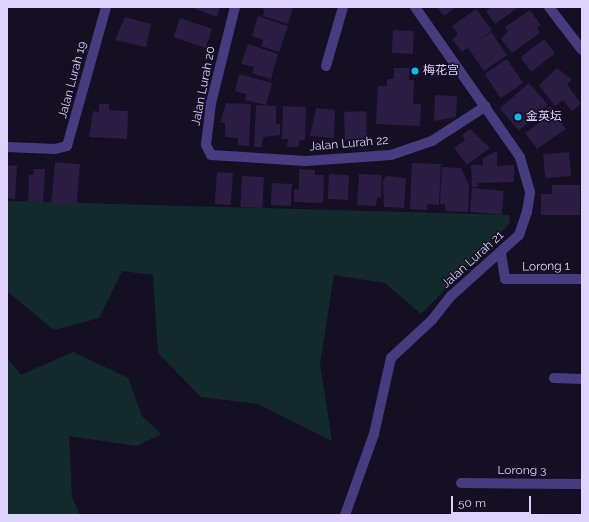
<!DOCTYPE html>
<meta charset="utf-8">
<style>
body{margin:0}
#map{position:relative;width:589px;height:522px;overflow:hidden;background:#150f23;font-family:Raleway,"Noto Sans SC",sans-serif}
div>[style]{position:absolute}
.green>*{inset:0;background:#132a2d}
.building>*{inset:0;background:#2a1c43;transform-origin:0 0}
.minor>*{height:10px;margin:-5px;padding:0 5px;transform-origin:5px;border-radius:5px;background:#483c80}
.dots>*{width:11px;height:11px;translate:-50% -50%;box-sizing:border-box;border:2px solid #150f23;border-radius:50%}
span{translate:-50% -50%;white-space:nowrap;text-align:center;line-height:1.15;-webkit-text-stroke:3px #150f23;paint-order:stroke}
.poi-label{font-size:12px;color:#ded3fd}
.left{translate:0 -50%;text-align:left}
.street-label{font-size:12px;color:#ded3fd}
.frame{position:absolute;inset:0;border:8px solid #ded3fd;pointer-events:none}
.scale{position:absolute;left:451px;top:496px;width:80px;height:18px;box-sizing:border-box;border:2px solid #ded3fd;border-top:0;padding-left:5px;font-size:12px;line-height:14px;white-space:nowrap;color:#ded3fd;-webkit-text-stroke:3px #150f23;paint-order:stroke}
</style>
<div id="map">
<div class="green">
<i style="clip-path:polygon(7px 201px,510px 215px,509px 224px,421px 314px,385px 283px,334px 275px,320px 364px,332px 441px,258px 404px,201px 397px,158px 353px,153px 275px,122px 271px,99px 318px,54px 330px,7px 291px)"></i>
<i style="clip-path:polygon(73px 352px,128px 378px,142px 416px,161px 434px,137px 446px,69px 436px,72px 497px,80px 515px,7px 515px,7px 358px,21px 375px)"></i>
</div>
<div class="building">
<i style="clip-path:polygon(190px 7px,220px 7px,217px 17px)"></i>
<i style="clip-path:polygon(261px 7px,293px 7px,288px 24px,263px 16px,264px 10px)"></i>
<i style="clip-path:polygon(437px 7px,456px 7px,444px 16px)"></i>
<i style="clip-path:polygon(491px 7px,519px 7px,495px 24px,486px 11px)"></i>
<i style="clip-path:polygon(476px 9px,492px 30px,478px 41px,491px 32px,507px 55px,484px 71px,468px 48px,462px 52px,452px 39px,458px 34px,452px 26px)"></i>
<i style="clip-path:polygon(530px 10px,541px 25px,537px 28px,540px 33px,512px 53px,501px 39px,508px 31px,505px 27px)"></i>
<i style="clip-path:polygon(258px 16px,288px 26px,279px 52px,261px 46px,263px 40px,252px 36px)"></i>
<i style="clip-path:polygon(125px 17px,151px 24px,146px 47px,115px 40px)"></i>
<i style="left:180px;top:18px;width:34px;height:20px;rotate:19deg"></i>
<i style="left:393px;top:30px;width:21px;height:23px;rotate:3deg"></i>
<i style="left:544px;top:39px;width:18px;height:30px;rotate:52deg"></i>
<i style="clip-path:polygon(248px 44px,278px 54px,271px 79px,252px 73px,254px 67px,241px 64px)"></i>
<i style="left:507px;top:59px;width:29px;height:27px;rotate:56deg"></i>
<i style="clip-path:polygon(394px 68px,410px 68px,409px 80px,414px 80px,413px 104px,421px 104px,420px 126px,376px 124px,378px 86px,387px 86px,387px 79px,394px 79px)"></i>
<i style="clip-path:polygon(557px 68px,572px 80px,567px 84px,581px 104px,572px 111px,563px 100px,555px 106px,539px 85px)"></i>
<i style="clip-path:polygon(239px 74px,272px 83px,266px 105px,245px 100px,246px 94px,235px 91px)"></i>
<i style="left:529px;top:83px;width:29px;height:39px;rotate:49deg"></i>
<i style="clip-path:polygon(435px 95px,457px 96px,456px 117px,434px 121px)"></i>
<i style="clip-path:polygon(226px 103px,251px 104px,249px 146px,238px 145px,238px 138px,225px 137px,225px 123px,220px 123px)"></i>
<i style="clip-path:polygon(99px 104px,109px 104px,109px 110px,128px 111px,127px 139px,89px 137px,93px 111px,99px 112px)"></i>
<i style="clip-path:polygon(256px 105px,276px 106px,276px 124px,280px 124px,280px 135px,263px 137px,262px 147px,254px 147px)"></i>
<i style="clip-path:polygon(283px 106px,306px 107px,305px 140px,299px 140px,299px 147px,287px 147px,288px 139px,282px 139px)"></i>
<i style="clip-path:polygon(550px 106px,566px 129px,537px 149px,525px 133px,546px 118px,541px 112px)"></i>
<i style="clip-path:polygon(316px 108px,335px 110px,334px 138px,310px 136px)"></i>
<i style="left:366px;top:111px;width:29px;height:22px;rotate:88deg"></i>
<i style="clip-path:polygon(470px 129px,490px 148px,467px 165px,454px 148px,465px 140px,462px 135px)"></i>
<i style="clip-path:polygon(497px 151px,497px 166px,514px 165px,514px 182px,478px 183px,478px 187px,472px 187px,471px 165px,483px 165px,483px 158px)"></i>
<i style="left:569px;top:152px;width:24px;height:26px;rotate:85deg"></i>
<i style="left:55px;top:162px;width:25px;height:41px;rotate:5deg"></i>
<i style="clip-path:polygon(412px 163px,441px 164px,439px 205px,427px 204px,427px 210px,410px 209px)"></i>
<i style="clip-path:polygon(7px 165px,17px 166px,15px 199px,7px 198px)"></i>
<i style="clip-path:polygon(442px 167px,461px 168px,469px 185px,468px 212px,445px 211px,445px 204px,440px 204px)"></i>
<i style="clip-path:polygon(34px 169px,45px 169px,43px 203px,28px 202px,29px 175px,33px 175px)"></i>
<i style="clip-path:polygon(299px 169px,315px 170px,315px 175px,324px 175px,323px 203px,294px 202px,294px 189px,299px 189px)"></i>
<i style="left:217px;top:172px;width:16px;height:32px;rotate:4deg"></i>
<i style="left:329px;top:174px;width:20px;height:25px;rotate:3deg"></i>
<i style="clip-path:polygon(359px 174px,382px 175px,381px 198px,377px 197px,376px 206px,357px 205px)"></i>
<i style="left:242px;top:176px;width:22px;height:31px;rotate:3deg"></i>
<i style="clip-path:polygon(386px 176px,406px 178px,404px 208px,384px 207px,383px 181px)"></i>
<i style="left:272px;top:183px;width:20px;height:22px;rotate:3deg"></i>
<i style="clip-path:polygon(552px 185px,580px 185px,580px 215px,541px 215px,541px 194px,552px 194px)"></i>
<i style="left:472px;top:188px;width:32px;height:24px;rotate:5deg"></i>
</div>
<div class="minor">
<i style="left:235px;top:7px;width:99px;rotate:104deg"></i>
<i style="left:211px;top:103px;width:42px;rotate:96.8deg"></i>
<i style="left:206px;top:145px;width:11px;rotate:63deg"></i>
<i style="left:211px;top:155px;width:95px;rotate:3.6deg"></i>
<i style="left:306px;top:161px;width:85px;rotate:-4deg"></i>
<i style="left:391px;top:155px;width:43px;rotate:-18.9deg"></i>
<i style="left:432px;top:141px;width:64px;rotate:-32.9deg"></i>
<i style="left:549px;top:7px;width:54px;rotate:52.5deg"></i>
<i style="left:326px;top:66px;width:61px;rotate:-73.9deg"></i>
<i style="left:7px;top:147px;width:48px;rotate:2.4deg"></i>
<i style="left:55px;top:149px;width:12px;rotate:-14deg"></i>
<i style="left:67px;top:146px;width:144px;rotate:-74.3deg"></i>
<i style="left:501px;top:253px;width:26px;rotate:81deg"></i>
<i style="left:505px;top:279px;width:77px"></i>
<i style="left:554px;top:378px;width:28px;rotate:2deg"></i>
<i style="left:461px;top:483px;width:121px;rotate:0.5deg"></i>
<i style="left:345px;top:515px;width:86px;rotate:-70.3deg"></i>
<i style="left:374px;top:434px;width:78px;rotate:-77.4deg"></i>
<i style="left:391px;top:358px;width:56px;rotate:-42.8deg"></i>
<i style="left:432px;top:320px;width:31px;rotate:-52deg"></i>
<i style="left:451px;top:296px;width:91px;rotate:-41.9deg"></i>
<i style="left:519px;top:235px;width:24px;rotate:-71deg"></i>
<i style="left:527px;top:212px;width:20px;rotate:-81deg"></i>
<i style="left:530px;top:192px;width:36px;rotate:-106deg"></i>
<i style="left:520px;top:157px;width:183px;rotate:-125deg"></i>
</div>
<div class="dots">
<i style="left:415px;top:71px;background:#0bbaf2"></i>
<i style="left:518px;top:117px;background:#0bbaf2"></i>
</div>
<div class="poi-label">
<span class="left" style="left:423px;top:71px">梅花宫</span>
<span class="left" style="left:526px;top:117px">金英坛</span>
</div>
<div class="street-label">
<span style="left:73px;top:80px;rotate:-75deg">Jalan Lurah 19</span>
<span style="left:204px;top:86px;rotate:-79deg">Jalan Lurah 20</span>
<span style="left:349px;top:144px;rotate:-5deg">Jalan Lurah 22</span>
<span style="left:473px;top:260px;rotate:-42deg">Jalan Lurah 21</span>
<span style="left:546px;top:267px;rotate:-1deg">Lorong 1</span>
<span style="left:522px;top:471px">Lorong 3</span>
</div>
<div class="frame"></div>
<div class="scale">50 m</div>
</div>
